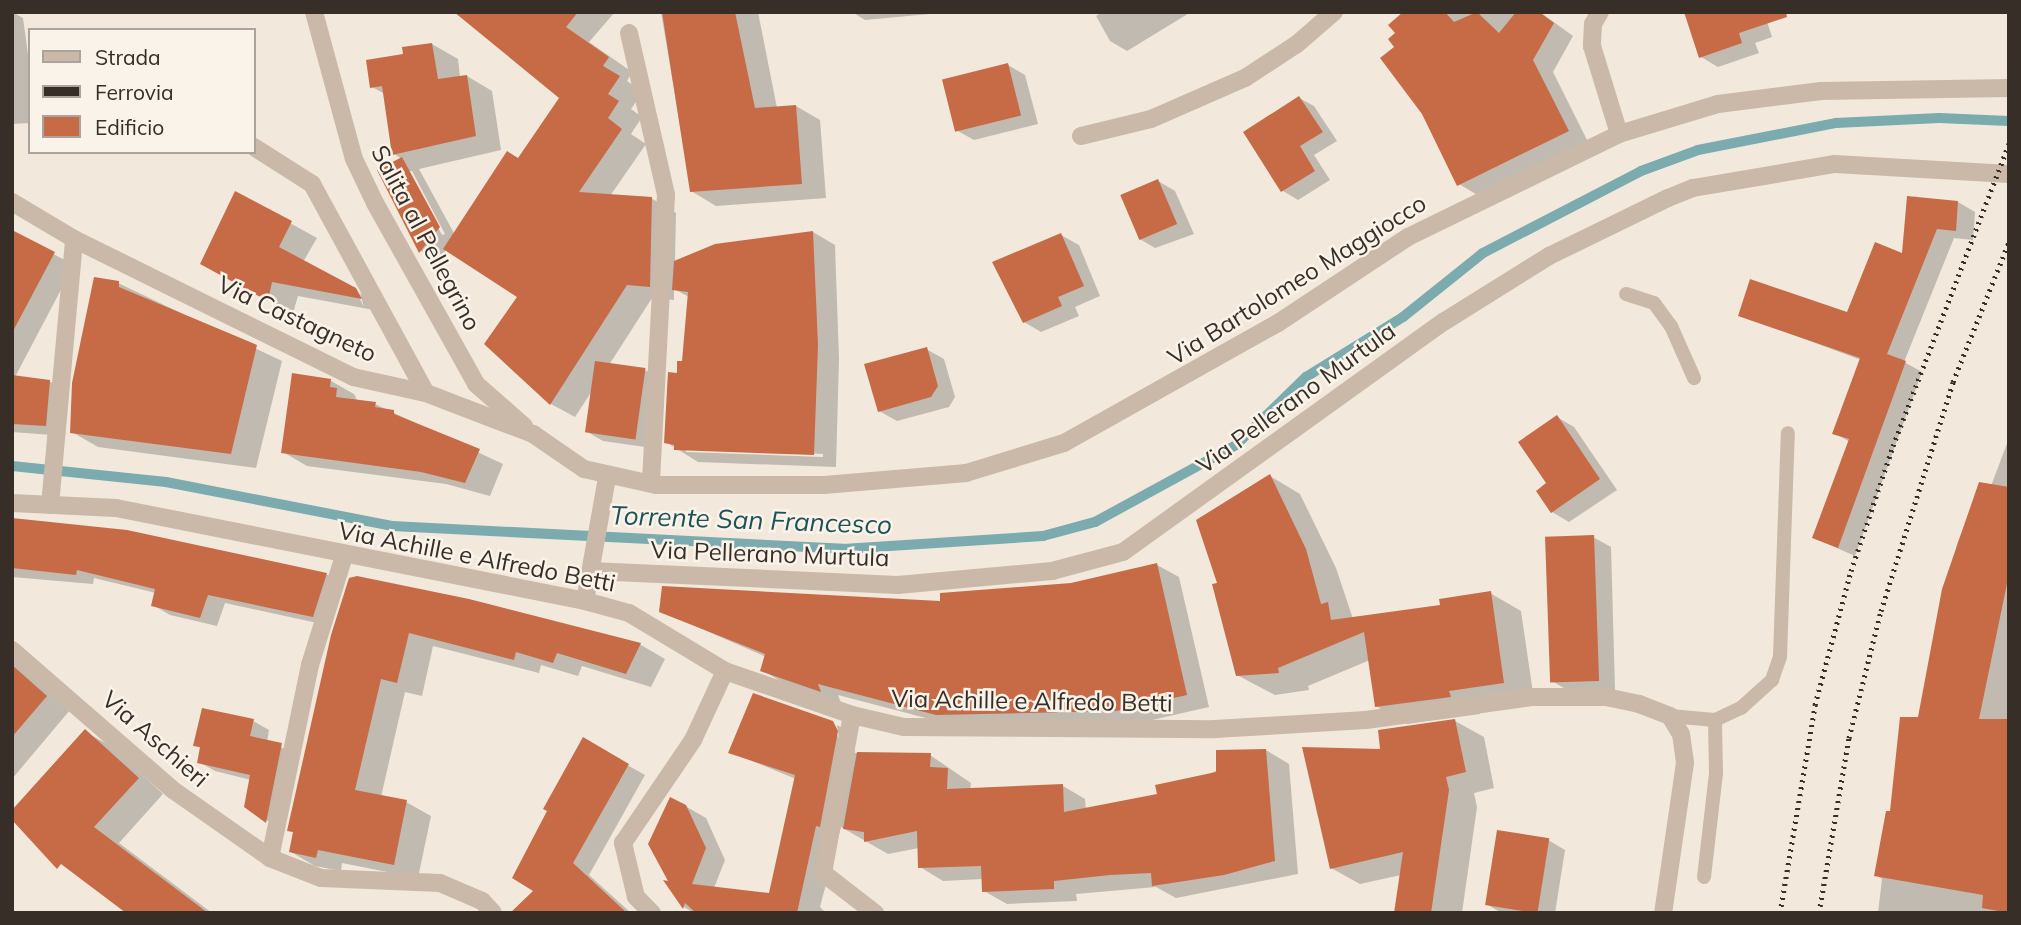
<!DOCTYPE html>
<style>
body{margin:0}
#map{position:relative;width:2021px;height:925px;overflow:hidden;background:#f2e9dc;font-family:Mulish,sans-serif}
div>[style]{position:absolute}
.shadow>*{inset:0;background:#0003}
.stream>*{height:10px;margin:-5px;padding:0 5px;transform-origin:5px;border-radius:5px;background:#7babaf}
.building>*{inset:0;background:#c66b46;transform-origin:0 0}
.service>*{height:14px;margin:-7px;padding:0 7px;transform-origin:7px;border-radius:7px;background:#cab9a8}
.pedestrian>*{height:18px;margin:-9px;padding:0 9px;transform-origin:9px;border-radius:9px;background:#cab9a8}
.minor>*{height:18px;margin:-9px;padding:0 9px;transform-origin:9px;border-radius:9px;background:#cab9a8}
.tertiary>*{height:18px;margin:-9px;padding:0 9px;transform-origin:9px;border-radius:9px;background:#cab9a8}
.rail>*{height:5px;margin-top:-2.5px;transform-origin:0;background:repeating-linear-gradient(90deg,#372e28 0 2px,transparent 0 7px)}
span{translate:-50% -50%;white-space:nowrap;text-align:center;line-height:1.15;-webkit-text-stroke:5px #faf3e9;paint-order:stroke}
.street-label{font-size:24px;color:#372e28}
.water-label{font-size:26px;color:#1e5259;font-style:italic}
.frame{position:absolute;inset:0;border:14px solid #372e28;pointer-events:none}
.legend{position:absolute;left:28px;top:28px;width:228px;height:126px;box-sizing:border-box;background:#faf3e9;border:2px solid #aca49c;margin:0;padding:9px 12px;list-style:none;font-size:21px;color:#372e28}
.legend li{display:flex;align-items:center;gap:14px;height:35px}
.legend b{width:35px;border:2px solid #aca49c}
</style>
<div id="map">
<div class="shadow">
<i style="clip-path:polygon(12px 12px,23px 18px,30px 69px,30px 123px,12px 124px)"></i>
<i style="clip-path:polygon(evenodd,473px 12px,615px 12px,589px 42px,632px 72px,627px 81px,643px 92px,631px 109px,642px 117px,631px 134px,646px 144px,610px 196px,651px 198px,676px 213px,675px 262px,716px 246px,813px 232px,835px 245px,839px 359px,836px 467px,698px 462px,666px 442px,684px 363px,689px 297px,674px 289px,674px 300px,652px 298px,609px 365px,645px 370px,663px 380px,659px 449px,603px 441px,586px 431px,592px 391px,575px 417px,551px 404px,486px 344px,519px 296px,447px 249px,438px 261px,421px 251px,379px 171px,402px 159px,394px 154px,385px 94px,372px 87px,405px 56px,432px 44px,458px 59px,460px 77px,467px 76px,492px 91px,501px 150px,419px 169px,455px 235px,519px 159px,561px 97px,473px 12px,408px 171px,412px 171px,445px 234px,442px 235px,408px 171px,473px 12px,686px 449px,823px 454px,823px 457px,686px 452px,686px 449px)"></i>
<i style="clip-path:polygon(661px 12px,758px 12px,777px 108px,796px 106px,820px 120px,826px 198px,716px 206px,691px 191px)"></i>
<i style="clip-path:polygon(852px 12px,951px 12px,865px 20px)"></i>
<i style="clip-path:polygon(1102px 12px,1191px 12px,1127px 51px,1110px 41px,1096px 16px)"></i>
<i style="clip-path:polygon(1405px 12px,1540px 12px,1573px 36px,1553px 72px,1588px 142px,1479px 196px,1459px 184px,1397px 47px)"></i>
<i style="clip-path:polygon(1764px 12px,1772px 37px,1755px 43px,1759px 53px,1718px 67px,1701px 57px)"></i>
<i style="clip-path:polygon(1008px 65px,1025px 75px,1038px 124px,974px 140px,956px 130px)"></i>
<i style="clip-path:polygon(1299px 98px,1314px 106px,1337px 141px,1314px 155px,1330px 180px,1298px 200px,1283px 191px)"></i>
<i style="clip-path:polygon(1158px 181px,1175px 191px,1194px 234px,1155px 248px,1138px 238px)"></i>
<i style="clip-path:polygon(236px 193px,317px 238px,303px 262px,355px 289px,364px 307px,360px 293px,385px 312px,298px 296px,293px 313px,228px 278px)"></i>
<i style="clip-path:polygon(1958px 202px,1975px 212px,1973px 240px,1954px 238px,1904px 362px,1922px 372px,1855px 556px,1814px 538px,1850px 442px,1834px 433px,1861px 360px,1740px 315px,1848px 314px)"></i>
<i style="clip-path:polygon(12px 232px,74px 265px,15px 377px,49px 381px,69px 393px,65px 436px,12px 432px)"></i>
<i style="clip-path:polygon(1061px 235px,1079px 245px,1100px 296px,1075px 307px,1079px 316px,1041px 332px,1024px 322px)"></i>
<i style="clip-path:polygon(118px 283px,282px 361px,256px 468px,98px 447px,72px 432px)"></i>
<i style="clip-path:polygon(926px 349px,944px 359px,955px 397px,949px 407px,897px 421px,879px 411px)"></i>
<i style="clip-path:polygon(331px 381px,354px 394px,358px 402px,375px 404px,503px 464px,490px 496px,446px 484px,307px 466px,283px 452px)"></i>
<i style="clip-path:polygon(1557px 417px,1574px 427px,1617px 490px,1569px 522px,1552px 512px,1549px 484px)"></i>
<i style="clip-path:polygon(2009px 438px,2009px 913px,1878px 913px,1882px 879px,1876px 875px,1920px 719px,1957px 544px,1980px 484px,1991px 486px)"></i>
<i style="clip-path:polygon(1270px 476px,1300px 494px,1336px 568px,1353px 619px,1442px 606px,1490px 593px,1521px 611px,1534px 700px,1479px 708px,1480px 714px,1407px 724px,1376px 706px,1370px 660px,1308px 686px,1309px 690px,1275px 695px,1237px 675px,1219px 585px)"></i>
<i style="clip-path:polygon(12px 520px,326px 574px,344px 584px,331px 626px,225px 603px,217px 626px,170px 615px,153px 605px,156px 593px,94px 578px,93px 584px,12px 577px)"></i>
<i style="clip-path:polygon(1593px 537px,1611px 547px,1615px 690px,1569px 691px,1552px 681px)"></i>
<i style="clip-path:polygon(1157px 565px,1179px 577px,1209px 707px,1139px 723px,960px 727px,838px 695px,841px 703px,784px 683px,762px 670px,766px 657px,661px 611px,942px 602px,1071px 584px)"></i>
<i style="clip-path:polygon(350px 580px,469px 601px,641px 645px,665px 659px,651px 687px,582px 666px,578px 676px,541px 665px,539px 673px,433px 646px,422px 696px,405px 692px,381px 797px,406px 802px,431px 816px,418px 878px,342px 863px,341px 871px,315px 866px,291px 852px,294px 833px,289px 830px)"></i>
<i style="clip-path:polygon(12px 659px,70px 710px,12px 779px)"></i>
<i style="clip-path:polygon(253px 721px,269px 730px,267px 742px,298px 754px,282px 830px,246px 807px,251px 780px,215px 771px,199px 762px,202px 749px,195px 745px)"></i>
<i style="clip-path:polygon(1455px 721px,1484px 737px,1494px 788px,1474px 793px,1477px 807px,1462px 913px,1395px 913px,1401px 875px,1360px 884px,1331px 868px,1382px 751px)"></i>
<i style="clip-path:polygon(832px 722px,839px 739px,837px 725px,853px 734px,855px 753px,930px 755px,971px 783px,970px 790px,1063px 786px,1085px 799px,1086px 810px,1159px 795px,1266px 750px,1289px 764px,1298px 874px,1176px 898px,1156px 887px,1076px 894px,1077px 901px,1007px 904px,984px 891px,983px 879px,943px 881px,920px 867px,919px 848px,888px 854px,841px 827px,820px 907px,826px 913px,694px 913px,684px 907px,666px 883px,671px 883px,685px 806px,706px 818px,725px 860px,714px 888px,770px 895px,796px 779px,730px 752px)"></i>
<i style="clip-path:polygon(85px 732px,111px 746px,163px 794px,119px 843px,212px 913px,130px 913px,12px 817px)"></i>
<i style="clip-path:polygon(583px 740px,645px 775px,589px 875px,631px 913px,513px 913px,536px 891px)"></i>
<i style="clip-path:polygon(1548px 840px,1565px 850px,1555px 913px,1502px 913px,1486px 904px)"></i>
</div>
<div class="stream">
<i style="left:12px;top:466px;width:155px;rotate:5.9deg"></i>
<i style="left:166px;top:482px;width:230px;rotate:11deg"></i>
<i style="left:392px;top:526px;width:452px;rotate:2.9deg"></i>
<i style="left:843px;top:549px;width:200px;rotate:-3.7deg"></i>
<i style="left:1043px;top:536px;width:54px;rotate:-15.1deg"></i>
<i style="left:1095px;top:522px;width:161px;rotate:-28.6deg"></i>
<i style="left:1236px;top:445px;width:98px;rotate:-44.2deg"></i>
<i style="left:1306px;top:377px;width:114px;rotate:-31.7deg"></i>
<i style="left:1403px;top:317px;width:102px;rotate:-38.7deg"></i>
<i style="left:1483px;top:253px;width:178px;rotate:-27.4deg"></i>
<i style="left:1641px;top:171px;width:61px;rotate:-20.2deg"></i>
<i style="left:1698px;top:150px;width:141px;rotate:-11.1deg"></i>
<i style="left:1836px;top:123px;width:103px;rotate:-2.8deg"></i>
<i style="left:1939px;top:118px;width:70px;rotate:2.5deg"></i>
</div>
<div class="building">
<i style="clip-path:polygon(454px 12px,578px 12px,566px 27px,609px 57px,603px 66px,620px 76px,608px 94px,619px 101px,608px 118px,622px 129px,579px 192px,652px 197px,650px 287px,627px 285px,550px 405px,484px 344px,517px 297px,443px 249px,507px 151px,518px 158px,559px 98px)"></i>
<i style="clip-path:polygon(662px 12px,735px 12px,755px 108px,796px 105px,802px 184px,690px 192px)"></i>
<i style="clip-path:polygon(1403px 12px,1445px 12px,1454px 22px,1477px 12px,1499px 33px,1516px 12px,1539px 12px,1554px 23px,1533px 60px,1569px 131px,1457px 186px,1422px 114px,1380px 58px,1394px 47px,1388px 39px,1395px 33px,1388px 25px)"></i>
<i style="clip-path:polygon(1684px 12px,1786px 12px,1787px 17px,1739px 33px,1742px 43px,1699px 58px)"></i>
<i style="clip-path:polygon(432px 43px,438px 79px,467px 75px,476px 136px,392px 155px,382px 86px,370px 88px,366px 60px,403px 54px,402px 47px)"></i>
<i style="left:1008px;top:63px;width:54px;height:68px;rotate:76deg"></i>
<i style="clip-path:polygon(1299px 96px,1323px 132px,1300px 146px,1315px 171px,1281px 192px,1243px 132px)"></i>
<i style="clip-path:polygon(402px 157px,440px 227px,419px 253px,377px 170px)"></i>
<i style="left:1158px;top:179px;width:49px;height:41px;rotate:67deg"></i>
<i style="clip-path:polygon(235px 191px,292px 221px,279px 247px,356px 288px,362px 299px,272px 282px,268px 301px,200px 264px)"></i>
<i style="clip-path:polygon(1907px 196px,1958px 201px,1956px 231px,1937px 229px,1887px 354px,1906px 361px,1838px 548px,1812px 538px,1849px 439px,1832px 434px,1860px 358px,1738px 316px,1750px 279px,1847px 312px,1875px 242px,1902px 253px)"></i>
<i style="clip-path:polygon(12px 230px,55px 252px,12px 333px)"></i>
<i style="clip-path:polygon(813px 231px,818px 345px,814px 455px,674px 450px,674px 445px,664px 443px,668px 372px,677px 373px,677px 361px,682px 361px,688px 292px,672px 290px,674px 261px,715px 244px)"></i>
<i style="clip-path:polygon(1061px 233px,1084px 286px,1058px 297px,1062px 306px,1023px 323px,992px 262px)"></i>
<i style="clip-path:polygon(94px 277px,119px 281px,119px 287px,257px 345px,231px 454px,70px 433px,72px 383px)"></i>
<i style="clip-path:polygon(927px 347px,938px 386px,931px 397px,878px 412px,864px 364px)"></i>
<i style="left:595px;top:361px;width:51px;height:72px;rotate:8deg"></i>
<i style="clip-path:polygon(292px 373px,331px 379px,330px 387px,337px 388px,336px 397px,376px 402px,375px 407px,394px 410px,394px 414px,480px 449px,465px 483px,421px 472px,281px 453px)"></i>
<i style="clip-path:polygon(12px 375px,50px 380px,46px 426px,12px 424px)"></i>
<i style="clip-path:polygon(1557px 415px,1600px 479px,1551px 513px,1536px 491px,1546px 483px,1518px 442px)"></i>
<i style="clip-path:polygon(1270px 474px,1306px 549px,1321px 604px,1328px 602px,1331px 620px,1440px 605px,1439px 599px,1491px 591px,1504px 683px,1449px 691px,1451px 697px,1375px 707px,1364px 632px,1278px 668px,1279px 673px,1236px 676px,1212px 584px,1217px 583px,1196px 520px)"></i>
<i style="clip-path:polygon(1979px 482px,2009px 487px,2009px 574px,1979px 719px,2009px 719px,2009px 913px,1982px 908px,1983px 895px,1874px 876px,1886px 811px,1890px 811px,1900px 717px,1918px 717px,1942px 589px)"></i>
<i style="clip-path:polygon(12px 518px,127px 530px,327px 573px,313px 617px,208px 595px,200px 618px,151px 606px,155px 589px,77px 570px,76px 575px,12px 568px)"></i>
<i style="left:1594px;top:535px;width:146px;height:49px;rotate:88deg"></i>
<i style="clip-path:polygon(1157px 563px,1187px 695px,1116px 711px,936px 715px,818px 684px,821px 692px,760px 671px,765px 654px,659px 612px,662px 586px,940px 601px,940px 593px,1071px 583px)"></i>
<i style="clip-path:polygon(357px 576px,469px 599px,641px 643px,626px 674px,557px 653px,553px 663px,516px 652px,514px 660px,409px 633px,397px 683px,381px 679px,355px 790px,407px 800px,394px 865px,318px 850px,316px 858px,289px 852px,293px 832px,287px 831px,331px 635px,349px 578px)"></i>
<i style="clip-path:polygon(12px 665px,47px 696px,12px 737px)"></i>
<i style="clip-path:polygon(753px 693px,833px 721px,838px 731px,820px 827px,816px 826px,797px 913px,696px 913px,685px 903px,683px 909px,663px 880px,668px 881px,648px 844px,670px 797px,686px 805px,706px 848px,692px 884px,769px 893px,795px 775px,728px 753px)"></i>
<i style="clip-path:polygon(202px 708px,254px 719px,250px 736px,282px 743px,266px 823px,244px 807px,250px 775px,197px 763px,200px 747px,193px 746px)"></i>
<i style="clip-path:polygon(1455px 719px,1466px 772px,1446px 777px,1449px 790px,1431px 913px,1394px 913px,1403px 852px,1330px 869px,1302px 747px,1380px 749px,1378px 730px)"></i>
<i style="clip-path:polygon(85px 729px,139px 778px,94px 827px,208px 913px,126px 913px,61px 864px,57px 869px,12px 820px,12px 810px)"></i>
<i style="clip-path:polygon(583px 737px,629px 764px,573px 863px,627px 913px,510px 913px,533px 891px,512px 878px,547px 811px,543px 809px)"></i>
<i style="clip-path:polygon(1266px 749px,1275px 861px,1224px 875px,1152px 886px,1151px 873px,1110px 875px,1054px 881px,1054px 889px,982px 892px,981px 866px,918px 868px,917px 831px,864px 842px,864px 832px,843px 829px,857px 752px,931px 753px,930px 767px,948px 768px,947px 789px,1063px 784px,1064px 812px,1157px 794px,1155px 785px,1216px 772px,1216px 750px)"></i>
<i style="left:1497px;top:830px;width:53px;height:76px;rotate:9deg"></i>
</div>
<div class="service">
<i style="left:1626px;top:294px;width:29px;rotate:18deg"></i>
<i style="left:1654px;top:303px;width:29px;rotate:54deg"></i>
<i style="left:1671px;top:326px;width:57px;rotate:66.1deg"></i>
<i style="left:1670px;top:716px;width:45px;rotate:5.1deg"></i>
<i style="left:1715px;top:720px;width:29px;rotate:-25deg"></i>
<i style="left:1741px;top:708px;width:42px;rotate:-42.1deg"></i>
<i style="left:1772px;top:680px;width:24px;rotate:-71deg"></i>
<i style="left:1780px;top:657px;width:224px;rotate:-88deg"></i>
<i style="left:1704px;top:877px;width:105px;rotate:-83.4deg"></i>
<i style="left:1716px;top:773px;width:53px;rotate:-91.1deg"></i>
</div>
<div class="pedestrian">
<i style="left:591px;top:571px;width:307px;rotate:2.6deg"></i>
<i style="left:898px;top:585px;width:155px;rotate:-5.2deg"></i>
<i style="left:1052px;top:571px;width:73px;rotate:-15deg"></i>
<i style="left:1123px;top:552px;width:396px;rotate:-35.7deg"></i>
<i style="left:1445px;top:321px;width:123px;rotate:-32deg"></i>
<i style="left:1549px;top:256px;width:132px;rotate:-26deg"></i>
<i style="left:1668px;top:198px;width:27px;rotate:-22deg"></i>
<i style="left:1693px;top:188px;width:144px;rotate:-9.6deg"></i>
<i style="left:1835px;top:164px;width:174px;rotate:3.3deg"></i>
</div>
<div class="minor">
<i style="left:314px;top:12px;width:152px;rotate:74.8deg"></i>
<i style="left:354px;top:159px;width:49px;rotate:64.5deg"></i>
<i style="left:375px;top:203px;width:207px;rotate:60.8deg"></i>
<i style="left:476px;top:384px;width:64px;rotate:41.2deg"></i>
<i style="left:1600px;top:12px;width:14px;rotate:120deg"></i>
<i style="left:1593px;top:24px;width:22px;rotate:93deg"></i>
<i style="left:1592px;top:46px;width:92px;rotate:72.9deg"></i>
<i style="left:629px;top:33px;width:166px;rotate:77.1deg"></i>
<i style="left:666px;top:195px;width:289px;rotate:93deg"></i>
<i style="left:1081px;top:136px;width:72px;rotate:-13.7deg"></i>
<i style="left:1151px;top:119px;width:103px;rotate:-23.6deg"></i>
<i style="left:1245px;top:78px;width:62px;rotate:-33.2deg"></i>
<i style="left:1297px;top:44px;width:49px;rotate:-40.9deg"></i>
<i style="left:254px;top:147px;width:69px;rotate:32.5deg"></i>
<i style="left:312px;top:184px;width:238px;rotate:61.4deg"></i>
<i style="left:12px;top:202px;width:72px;rotate:30.8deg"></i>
<i style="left:74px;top:239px;width:311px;rotate:26.3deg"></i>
<i style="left:353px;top:377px;width:75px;rotate:12.4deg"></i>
<i style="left:426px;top:393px;width:115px;rotate:21deg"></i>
<i style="left:533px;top:434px;width:62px;rotate:34.5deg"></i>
<i style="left:584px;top:469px;width:74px;rotate:12.5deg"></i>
<i style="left:656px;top:485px;width:168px"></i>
<i style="left:824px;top:485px;width:143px;rotate:-4.8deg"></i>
<i style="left:966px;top:473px;width:102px;rotate:-17deg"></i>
<i style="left:1064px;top:443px;width:245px;rotate:-29.3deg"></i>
<i style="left:1278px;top:323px;width:156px;rotate:-33.5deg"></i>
<i style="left:1408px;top:237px;width:235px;rotate:-26deg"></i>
<i style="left:1619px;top:134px;width:103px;rotate:-16.9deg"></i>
<i style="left:1718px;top:104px;width:104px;rotate:-7.2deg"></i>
<i style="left:1821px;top:91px;width:188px;rotate:-0.9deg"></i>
<i style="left:50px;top:505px;width:267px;rotate:-84.8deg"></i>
<i style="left:585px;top:601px;width:126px;rotate:-79.9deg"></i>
<i style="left:12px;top:650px;width:213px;rotate:41deg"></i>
<i style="left:173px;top:790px;width:118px;rotate:35deg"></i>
<i style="left:270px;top:858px;width:55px;rotate:21.4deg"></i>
<i style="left:321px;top:878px;width:119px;rotate:2.4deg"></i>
<i style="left:440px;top:883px;width:46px;rotate:23.2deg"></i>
<i style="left:482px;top:901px;width:16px;rotate:47deg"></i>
<i style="left:852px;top:715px;width:161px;rotate:100.4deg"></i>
<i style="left:823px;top:873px;width:66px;rotate:37.6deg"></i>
<i style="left:270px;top:858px;width:197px;rotate:-78.3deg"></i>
<i style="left:310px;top:665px;width:114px;rotate:-72.7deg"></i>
<i style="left:652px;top:913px;width:23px;rotate:-135deg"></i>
<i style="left:636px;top:897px;width:56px;rotate:-103.5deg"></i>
<i style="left:623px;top:843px;width:125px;rotate:-55.8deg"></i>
<i style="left:693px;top:740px;width:76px;rotate:-65.1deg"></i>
</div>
<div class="tertiary">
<i style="left:12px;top:503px;width:104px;rotate:2.8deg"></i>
<i style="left:116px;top:508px;width:478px;rotate:11.2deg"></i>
<i style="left:585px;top:601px;width:46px;rotate:15.3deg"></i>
<i style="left:629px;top:613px;width:112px;rotate:31.1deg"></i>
<i style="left:725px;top:671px;width:134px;rotate:19.1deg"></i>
<i style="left:852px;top:715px;width:53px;rotate:13deg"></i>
<i style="left:904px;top:727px;width:311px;rotate:0.4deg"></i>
<i style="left:1215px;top:729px;width:151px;rotate:-3.4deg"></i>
<i style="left:1366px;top:720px;width:167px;rotate:-7.9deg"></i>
<i style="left:1531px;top:697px;width:75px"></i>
<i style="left:1606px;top:697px;width:34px;rotate:12deg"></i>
<i style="left:1639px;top:704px;width:33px;rotate:21deg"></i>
<i style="left:1670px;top:716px;width:21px;rotate:59deg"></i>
<i style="left:1681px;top:734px;width:29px;rotate:82deg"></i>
<i style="left:1685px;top:763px;width:152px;rotate:98.3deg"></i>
</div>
<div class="rail">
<i style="left:1780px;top:913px;width:211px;rotate:-80.4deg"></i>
<i style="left:1815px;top:705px;width:139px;rotate:-75deg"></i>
<i style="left:1851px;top:571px;width:132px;rotate:-71.4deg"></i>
<i style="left:1893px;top:446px;width:324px;rotate:-69deg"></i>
<i style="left:1819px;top:913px;width:178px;rotate:-80.3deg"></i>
<i style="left:1849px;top:738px;width:131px;rotate:-75.9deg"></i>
<i style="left:1881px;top:611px;width:240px;rotate:-72.5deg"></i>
<i style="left:1953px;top:382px;width:151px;rotate:-68.2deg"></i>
</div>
<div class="street-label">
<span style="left:426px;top:238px;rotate:62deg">Salita al Pellegrino</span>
<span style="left:1297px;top:280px;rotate:-32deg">Via Bartolomeo Maggiocco</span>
<span style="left:297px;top:319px;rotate:25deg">Via Castagneto</span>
<span style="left:1296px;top:398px;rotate:-36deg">Via Pellerano Murtula</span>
<span style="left:770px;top:554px;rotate:2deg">Via Pellerano Murtula</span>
<span style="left:477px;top:557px;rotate:11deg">Via Achille e Alfredo Betti</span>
<span style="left:1032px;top:701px;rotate:1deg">Via Achille e Alfredo Betti</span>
<span style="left:155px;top:739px;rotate:41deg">Via Aschieri</span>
</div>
<div class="water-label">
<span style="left:751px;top:520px;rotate:2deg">Torrente San Francesco</span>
</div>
<div class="frame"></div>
<ul class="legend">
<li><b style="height:9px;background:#cab9a8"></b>Strada</li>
<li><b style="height:9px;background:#372e28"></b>Ferrovia</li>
<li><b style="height:19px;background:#c66b46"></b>Edificio</li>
</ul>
</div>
